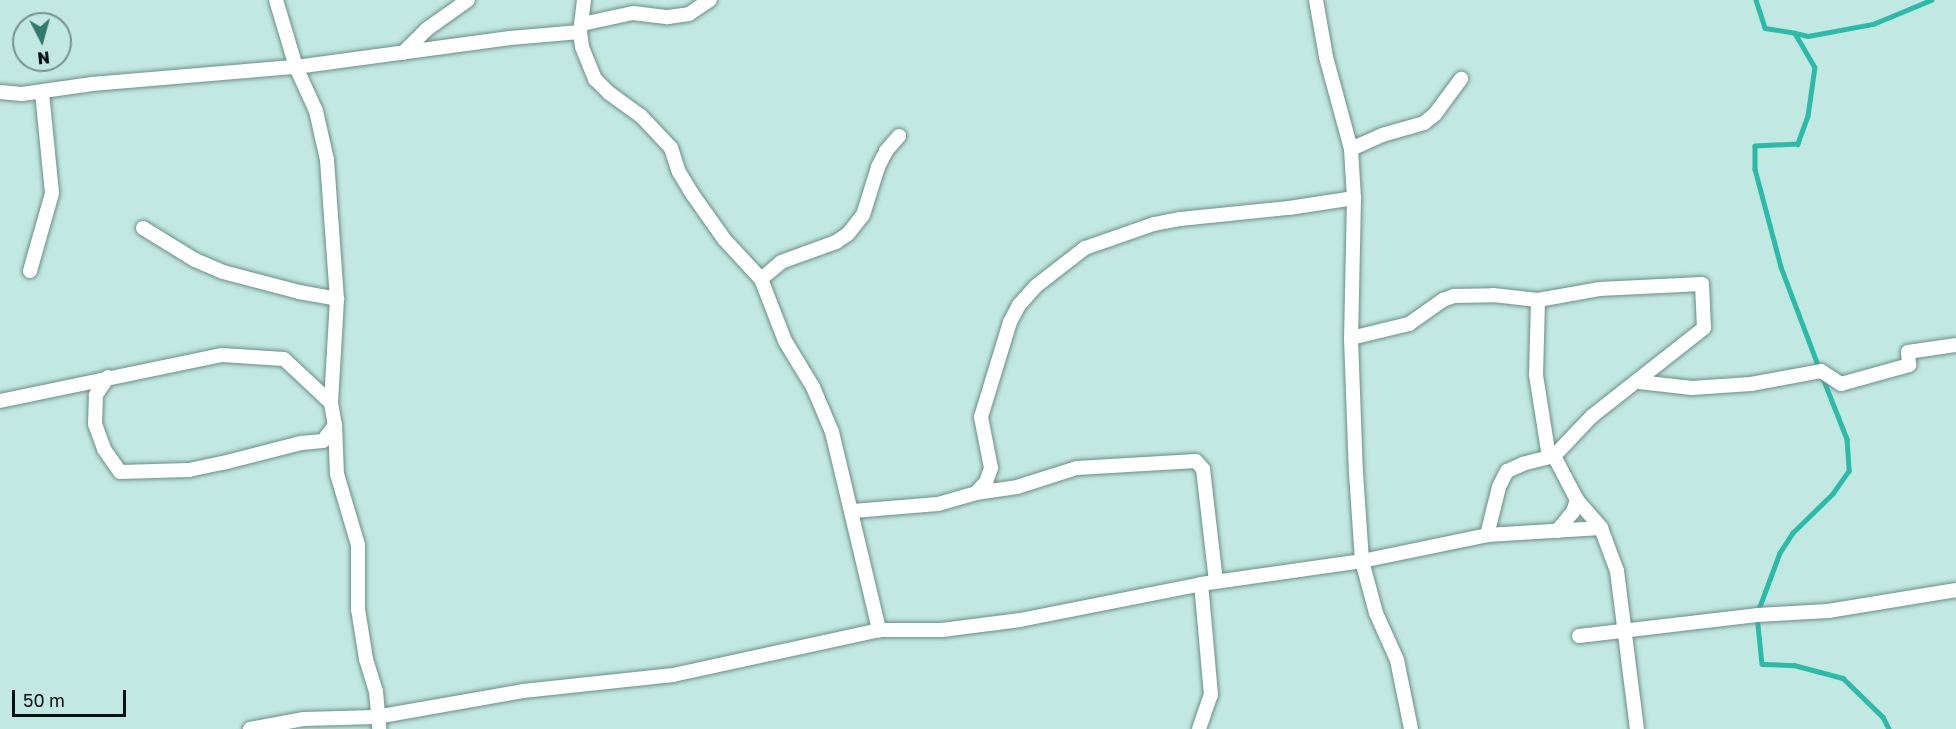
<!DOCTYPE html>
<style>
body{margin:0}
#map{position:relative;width:1956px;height:729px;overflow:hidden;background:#c2e9e1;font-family:"Golos Text",sans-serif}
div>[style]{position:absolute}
.stream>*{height:4.5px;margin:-2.25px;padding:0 2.25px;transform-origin:2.25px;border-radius:2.25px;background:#2dbba9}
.roads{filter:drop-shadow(0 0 2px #6b8f89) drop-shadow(0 0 2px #6b8f89)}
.street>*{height:14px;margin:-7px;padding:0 7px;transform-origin:7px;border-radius:7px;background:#fff}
span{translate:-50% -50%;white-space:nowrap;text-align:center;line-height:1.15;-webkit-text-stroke:6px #c2e9e1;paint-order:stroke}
.north{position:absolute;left:12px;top:12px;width:60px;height:60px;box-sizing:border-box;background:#c2e9e1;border:2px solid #76938d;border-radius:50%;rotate:174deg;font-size:16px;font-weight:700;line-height:24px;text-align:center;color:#04110e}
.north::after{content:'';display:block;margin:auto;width:21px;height:27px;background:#32786e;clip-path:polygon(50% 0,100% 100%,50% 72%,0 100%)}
.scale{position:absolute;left:12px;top:690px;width:114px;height:27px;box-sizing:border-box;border:3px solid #04110e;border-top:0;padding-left:8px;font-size:18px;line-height:21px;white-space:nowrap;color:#04110e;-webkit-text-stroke:4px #c2e9e1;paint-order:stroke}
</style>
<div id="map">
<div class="stream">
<i style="left:1756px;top:0;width:29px;rotate:72deg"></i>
<i style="left:1765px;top:28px;width:30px;rotate:9deg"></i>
<i style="left:1795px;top:33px;width:39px;rotate:60deg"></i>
<i style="left:1815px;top:67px;width:49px;rotate:98.1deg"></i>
<i style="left:1808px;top:116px;width:30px;rotate:110deg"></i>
<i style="left:1798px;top:144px;width:43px;rotate:177.3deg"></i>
<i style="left:1755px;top:146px;width:23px;rotate:90deg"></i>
<i style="left:1755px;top:169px;width:101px;rotate:75.1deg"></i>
<i style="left:1781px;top:267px;width:110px;rotate:69.3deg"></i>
<i style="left:1795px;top:33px;width:13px;rotate:13deg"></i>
<i style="left:1808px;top:36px;width:66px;rotate:-10.5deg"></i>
<i style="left:1873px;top:24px;width:63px;rotate:-22.5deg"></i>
<i style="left:1823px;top:378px;width:66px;rotate:68.5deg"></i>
<i style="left:1847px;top:439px;width:32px;rotate:86deg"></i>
<i style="left:1849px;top:471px;width:28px;rotate:125deg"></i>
<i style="left:1833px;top:494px;width:56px;rotate:135.7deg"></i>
<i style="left:1793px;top:533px;width:24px;rotate:123deg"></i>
<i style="left:1780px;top:553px;width:66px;rotate:110.4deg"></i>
<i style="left:1757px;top:615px;width:49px;rotate:84.2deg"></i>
<i style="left:1762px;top:664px;width:32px;rotate:2deg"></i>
<i style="left:1794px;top:665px;width:51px;rotate:14.9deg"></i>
<i style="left:1843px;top:678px;width:56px;rotate:44.3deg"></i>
<i style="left:1883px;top:717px;width:13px;rotate:63deg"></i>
</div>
<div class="roads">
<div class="street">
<i style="left:276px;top:0;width:70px;rotate:73.4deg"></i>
<i style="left:296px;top:67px;width:48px;rotate:65.6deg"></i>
<i style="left:316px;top:111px;width:50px;rotate:77.3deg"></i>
<i style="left:327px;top:160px;width:139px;rotate:85.9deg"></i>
<i style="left:337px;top:299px;width:104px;rotate:93.3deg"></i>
<i style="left:331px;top:403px;width:22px;rotate:80deg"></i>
<i style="left:335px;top:425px;width:49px;rotate:87.7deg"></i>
<i style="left:337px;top:474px;width:74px;rotate:73.5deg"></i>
<i style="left:358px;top:545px;width:64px;rotate:90deg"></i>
<i style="left:358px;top:609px;width:51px;rotate:80.9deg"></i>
<i style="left:366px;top:659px;width:34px;rotate:73deg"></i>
<i style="left:376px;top:691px;width:38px;rotate:85deg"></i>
<i style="left:584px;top:0;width:32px;rotate:97deg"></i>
<i style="left:580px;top:32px;width:15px;rotate:82deg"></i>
<i style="left:582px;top:47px;width:35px;rotate:68deg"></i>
<i style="left:595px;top:79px;width:20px;rotate:45deg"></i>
<i style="left:609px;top:93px;width:39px;rotate:36deg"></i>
<i style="left:641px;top:116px;width:44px;rotate:46.8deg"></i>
<i style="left:671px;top:148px;width:25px;rotate:72deg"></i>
<i style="left:679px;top:172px;width:27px;rotate:59deg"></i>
<i style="left:693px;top:195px;width:54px;rotate:54.8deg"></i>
<i style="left:724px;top:239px;width:54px;rotate:47.2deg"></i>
<i style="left:761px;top:279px;width:66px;rotate:68.8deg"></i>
<i style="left:785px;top:341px;width:54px;rotate:58.7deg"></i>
<i style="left:813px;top:387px;width:49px;rotate:67.1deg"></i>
<i style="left:832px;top:432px;width:204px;rotate:76.6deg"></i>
<i style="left:1316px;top:0;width:58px;rotate:80deg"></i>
<i style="left:1326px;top:57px;width:95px;rotate:74.8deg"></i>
<i style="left:1351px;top:149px;width:49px;rotate:86.5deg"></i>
<i style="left:1354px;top:198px;width:140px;rotate:91.2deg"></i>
<i style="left:1351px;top:338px;width:135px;rotate:87.9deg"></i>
<i style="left:1356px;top:473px;width:88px;rotate:86.1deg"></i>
<i style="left:1362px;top:561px;width:54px;rotate:74.9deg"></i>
<i style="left:1376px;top:613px;width:51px;rotate:65.9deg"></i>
<i style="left:1397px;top:660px;width:70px;rotate:78.5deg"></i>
<i style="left:582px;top:24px;width:52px;rotate:-12.2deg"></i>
<i style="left:633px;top:13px;width:35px;rotate:7deg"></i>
<i style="left:668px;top:17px;width:21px;rotate:-8deg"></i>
<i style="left:689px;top:14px;width:25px;rotate:-34deg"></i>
<i style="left:403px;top:53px;width:34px;rotate:-45deg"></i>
<i style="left:427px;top:29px;width:50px;rotate:-35.3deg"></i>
<i style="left:0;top:92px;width:22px;rotate:5deg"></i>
<i style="left:22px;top:94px;width:71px;rotate:-8.1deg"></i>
<i style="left:92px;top:84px;width:205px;rotate:-4.8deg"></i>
<i style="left:296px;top:67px;width:216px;rotate:-7.7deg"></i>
<i style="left:510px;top:38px;width:70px;rotate:-4.9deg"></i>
<i style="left:1351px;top:149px;width:34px;rotate:-24deg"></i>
<i style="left:1382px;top:135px;width:44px;rotate:-15.9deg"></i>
<i style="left:1424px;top:123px;width:14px;rotate:-39deg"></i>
<i style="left:1435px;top:114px;width:44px;rotate:-53.4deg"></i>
<i style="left:143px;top:228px;width:61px;rotate:31.6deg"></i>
<i style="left:195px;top:260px;width:30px;rotate:23deg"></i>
<i style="left:223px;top:272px;width:79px;rotate:14.7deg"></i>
<i style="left:299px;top:292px;width:39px;rotate:10deg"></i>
<i style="left:30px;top:271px;width:81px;rotate:-74.2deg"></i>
<i style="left:52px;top:193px;width:101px;rotate:-95.7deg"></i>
<i style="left:761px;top:279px;width:26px;rotate:-40deg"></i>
<i style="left:781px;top:262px;width:59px;rotate:-20deg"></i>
<i style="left:836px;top:242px;width:14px;rotate:-34deg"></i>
<i style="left:848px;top:234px;width:24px;rotate:-52deg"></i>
<i style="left:863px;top:215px;width:50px;rotate:-72.6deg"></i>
<i style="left:878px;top:167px;width:18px;rotate:-63deg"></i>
<i style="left:886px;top:151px;width:20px;rotate:-49deg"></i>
<i style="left:1538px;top:300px;width:75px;rotate:91.5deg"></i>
<i style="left:1536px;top:375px;width:83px;rotate:81deg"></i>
<i style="left:1351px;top:338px;width:60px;rotate:-13.6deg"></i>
<i style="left:1409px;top:324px;width:42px;rotate:-35.2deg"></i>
<i style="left:1443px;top:300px;width:12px;rotate:-20deg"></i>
<i style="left:1454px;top:296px;width:39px;rotate:-1deg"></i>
<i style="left:1493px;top:295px;width:45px;rotate:6.3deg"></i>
<i style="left:1538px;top:300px;width:62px;rotate:-10.2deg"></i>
<i style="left:1599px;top:289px;width:103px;rotate:-2.8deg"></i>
<i style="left:1702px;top:284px;width:44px;rotate:87.4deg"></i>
<i style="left:1704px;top:328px;width:142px;rotate:141.8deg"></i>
<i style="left:1592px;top:416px;width:55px;rotate:133.5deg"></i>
<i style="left:1554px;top:456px;width:32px;rotate:166deg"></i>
<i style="left:1523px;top:464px;width:17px;rotate:156deg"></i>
<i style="left:1507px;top:471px;width:18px;rotate:117deg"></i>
<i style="left:1499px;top:487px;width:49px;rotate:104deg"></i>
<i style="left:108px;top:377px;width:22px;rotate:124deg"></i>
<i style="left:96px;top:395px;width:29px;rotate:92deg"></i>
<i style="left:95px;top:424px;width:27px;rotate:70deg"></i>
<i style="left:104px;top:449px;width:28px;rotate:55deg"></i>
<i style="left:120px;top:472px;width:69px;rotate:-1.7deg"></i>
<i style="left:189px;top:470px;width:35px;rotate:-12deg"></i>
<i style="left:223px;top:463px;width:81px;rotate:-14.4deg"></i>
<i style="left:301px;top:443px;width:22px;rotate:-5deg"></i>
<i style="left:323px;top:441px;width:20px;rotate:-53deg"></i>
<i style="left:1639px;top:382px;width:53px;rotate:6.5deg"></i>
<i style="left:1692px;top:388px;width:59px;rotate:-3.9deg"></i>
<i style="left:1751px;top:384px;width:71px;rotate:-10.5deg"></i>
<i style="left:1821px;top:371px;width:24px;rotate:33deg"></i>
<i style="left:1841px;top:384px;width:71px;rotate:-15.6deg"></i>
<i style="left:1909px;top:365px;width:13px;rotate:-94deg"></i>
<i style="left:1908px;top:352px;width:49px;rotate:-8.3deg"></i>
<i style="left:0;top:401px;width:227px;rotate:-11.7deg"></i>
<i style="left:222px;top:355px;width:62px;rotate:3.7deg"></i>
<i style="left:284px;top:359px;width:64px;rotate:43.1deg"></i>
<i style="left:1554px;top:456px;width:50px;rotate:62.4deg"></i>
<i style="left:1577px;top:500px;width:37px;rotate:49deg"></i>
<i style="left:1601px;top:528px;width:46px;rotate:69.6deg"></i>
<i style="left:1617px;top:571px;width:159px;rotate:82.8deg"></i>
<i style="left:976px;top:493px;width:41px;rotate:-8.3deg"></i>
<i style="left:1017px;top:487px;width:63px;rotate:-17.6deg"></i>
<i style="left:1077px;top:468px;width:119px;rotate:-3.4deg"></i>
<i style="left:1196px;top:461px;width:11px;rotate:49deg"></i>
<i style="left:1203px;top:469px;width:113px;rotate:83.4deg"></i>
<i style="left:853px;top:511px;width:85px;rotate:-4.7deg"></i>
<i style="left:938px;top:504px;width:40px;rotate:-16deg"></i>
<i style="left:976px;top:493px;width:15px;rotate:-48deg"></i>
<i style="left:986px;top:482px;width:15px;rotate:-70deg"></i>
<i style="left:991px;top:468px;width:52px;rotate:-101.1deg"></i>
<i style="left:981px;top:417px;width:99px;rotate:-73deg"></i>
<i style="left:1010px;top:322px;width:19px;rotate:-62deg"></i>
<i style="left:1019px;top:305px;width:25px;rotate:-48deg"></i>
<i style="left:1036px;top:286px;width:62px;rotate:-37.8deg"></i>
<i style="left:1085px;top:248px;width:73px;rotate:-19.2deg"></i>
<i style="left:1154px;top:224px;width:26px;rotate:-11deg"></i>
<i style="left:1180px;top:219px;width:110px;rotate:-5.8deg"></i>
<i style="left:1289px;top:208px;width:66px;rotate:-8.7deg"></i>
<i style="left:1557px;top:531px;width:25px;rotate:-50deg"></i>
<i style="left:1573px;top:512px;width:13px;rotate:-72deg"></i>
<i style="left:1579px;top:636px;width:179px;rotate:-6.7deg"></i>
<i style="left:1757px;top:615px;width:71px;rotate:-3.2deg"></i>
<i style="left:1828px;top:611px;width:130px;rotate:-9.3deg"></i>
<i style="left:250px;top:729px;width:55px;rotate:-10.5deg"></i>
<i style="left:304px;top:719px;width:72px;rotate:-1.6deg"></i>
<i style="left:376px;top:717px;width:149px;rotate:-10deg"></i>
<i style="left:523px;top:691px;width:151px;rotate:-6.1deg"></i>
<i style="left:673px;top:675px;width:211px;rotate:-12.3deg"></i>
<i style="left:879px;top:630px;width:63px"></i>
<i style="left:942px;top:630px;width:79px;rotate:-7.3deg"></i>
<i style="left:1020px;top:620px;width:185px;rotate:-11.2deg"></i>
<i style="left:1201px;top:584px;width:163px;rotate:-8.1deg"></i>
<i style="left:1362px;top:561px;width:128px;rotate:-11.7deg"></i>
<i style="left:1487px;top:535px;width:114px;rotate:-3.5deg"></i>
<i style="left:1199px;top:729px;width:36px;rotate:-71deg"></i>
<i style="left:1211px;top:695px;width:111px;rotate:-95.1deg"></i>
</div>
</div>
<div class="north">N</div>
<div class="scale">50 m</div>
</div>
